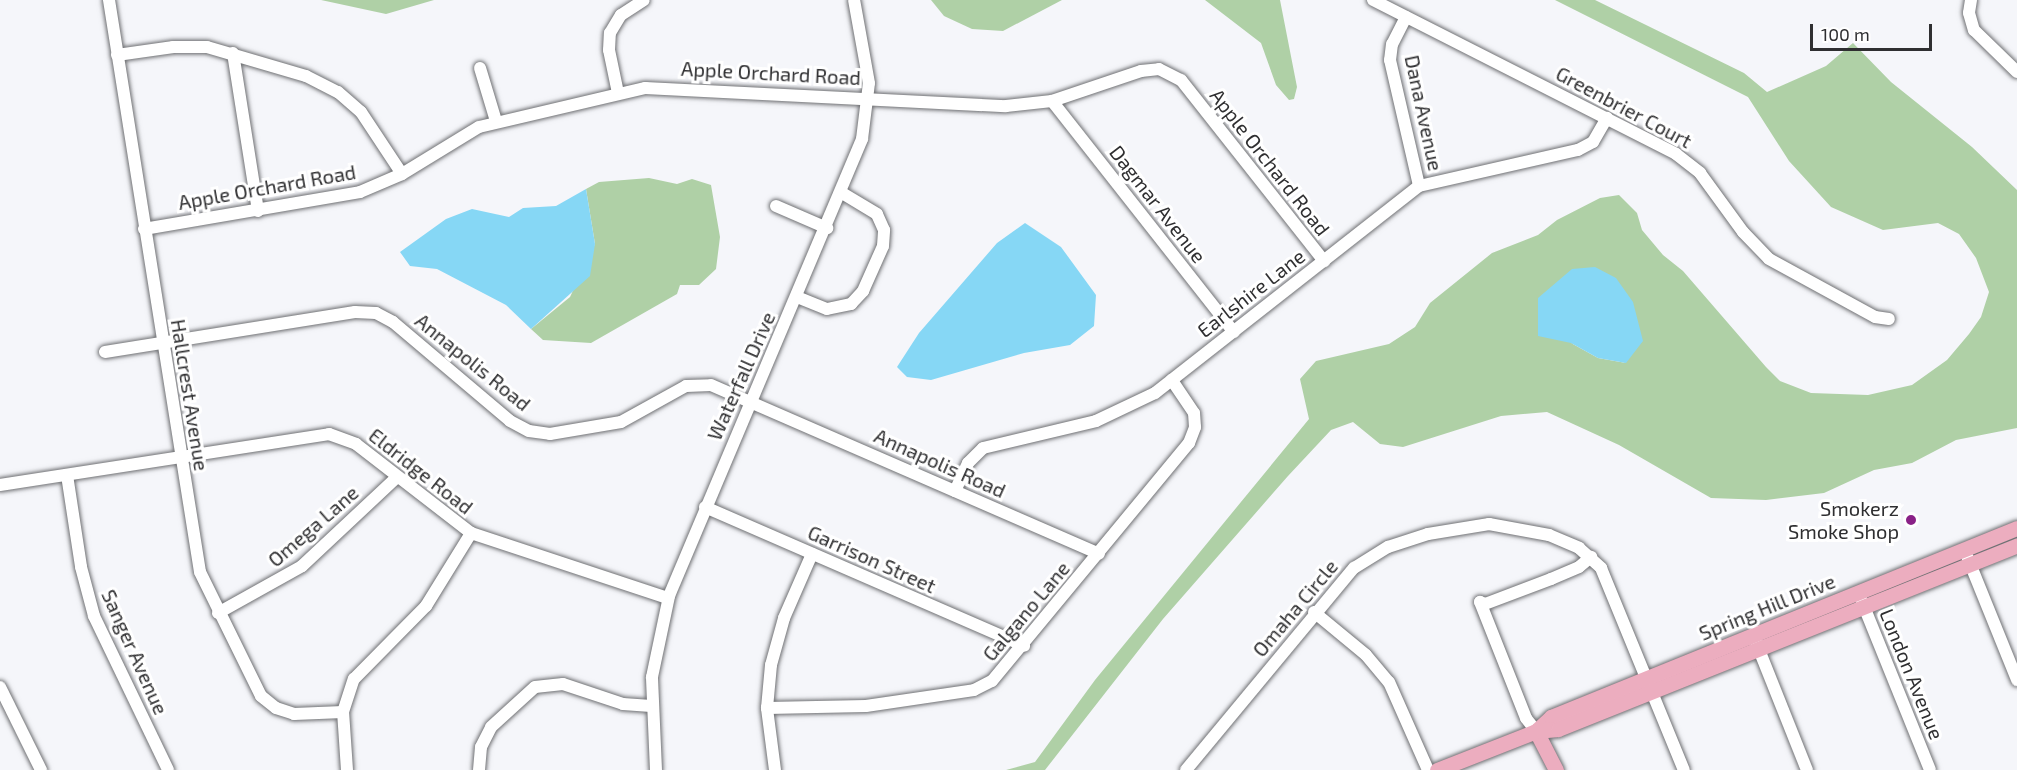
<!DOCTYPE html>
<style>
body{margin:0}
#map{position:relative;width:2017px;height:770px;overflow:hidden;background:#f5f6fa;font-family:"Exo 2",sans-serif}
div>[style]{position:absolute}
.green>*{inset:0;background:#afd0a6}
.water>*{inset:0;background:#86d7f5}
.roads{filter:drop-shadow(0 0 2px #6f7073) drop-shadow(0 0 2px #6f7073)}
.minor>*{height:12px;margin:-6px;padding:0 6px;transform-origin:6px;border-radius:6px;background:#fff}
.major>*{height:15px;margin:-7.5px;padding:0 7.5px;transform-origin:7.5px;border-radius:7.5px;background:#ecadbf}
.dots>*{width:16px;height:16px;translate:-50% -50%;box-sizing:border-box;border:3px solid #fff;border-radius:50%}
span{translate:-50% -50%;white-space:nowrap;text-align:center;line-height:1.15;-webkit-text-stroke:6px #fff;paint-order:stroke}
.street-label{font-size:20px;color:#2f2f31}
.poi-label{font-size:20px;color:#2f2f31}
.right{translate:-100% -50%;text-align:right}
.scale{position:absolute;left:1810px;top:24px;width:122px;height:27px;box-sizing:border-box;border:3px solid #2f2f31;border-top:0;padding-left:8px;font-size:18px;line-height:21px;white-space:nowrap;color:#2f2f31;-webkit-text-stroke:4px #fff;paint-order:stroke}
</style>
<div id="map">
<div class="green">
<i style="clip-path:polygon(321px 0,434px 0,386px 14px)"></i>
<i style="clip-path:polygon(931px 0,1062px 0,1003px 31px,972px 29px,944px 16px)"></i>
<i style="clip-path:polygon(1205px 0,1280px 0,1297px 87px,1294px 99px,1289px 100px,1276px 85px,1261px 43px)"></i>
<i style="clip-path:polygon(evenodd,1555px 0,1595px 0,1744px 73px,1767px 92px,1826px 66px,1853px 43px,1891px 82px,1972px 147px,2017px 190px,2017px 428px,1956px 440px,1912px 463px,1874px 470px,1824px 493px,1766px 500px,1711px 498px,1619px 445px,1547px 412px,1501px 416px,1403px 447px,1380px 444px,1353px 422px,1331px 430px,1288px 476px,1163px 619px,1045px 770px,1006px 770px,1035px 762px,1095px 680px,1309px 419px,1300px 379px,1316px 361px,1389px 344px,1415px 327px,1430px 303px,1492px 253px,1538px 235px,1557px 220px,1600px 198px,1619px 195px,1637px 213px,1642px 230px,1663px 255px,1683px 271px,1766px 367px,1780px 381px,1811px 393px,1868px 395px,1912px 385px,1947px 360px,1969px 334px,1981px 317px,1989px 292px,1976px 258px,1959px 234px,1938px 223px,1883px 230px,1831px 207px,1789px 161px,1748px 97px,1555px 0,1571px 343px,1626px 363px,1598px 358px,1571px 343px)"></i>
<i style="clip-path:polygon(649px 178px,677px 184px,692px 179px,711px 185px,720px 237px,716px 269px,699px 285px,680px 285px,677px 294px,591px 343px,543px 340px,531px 329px,570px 297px,595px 244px,586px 189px,599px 182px)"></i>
</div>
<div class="water">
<i style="clip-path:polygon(586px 189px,595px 244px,590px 276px,531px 329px,506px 305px,437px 269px,410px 266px,400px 252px,446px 219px,472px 209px,509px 217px,523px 208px,556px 206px)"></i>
<i style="clip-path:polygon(1025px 223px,1061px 247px,1096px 295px,1094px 326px,1070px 345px,1024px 353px,931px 380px,907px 377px,897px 367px,919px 333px,997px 243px)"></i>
<i style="clip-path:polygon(1595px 267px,1616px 278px,1633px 302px,1643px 341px,1626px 363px,1598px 358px,1571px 343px,1538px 336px,1538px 298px,1572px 269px)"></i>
</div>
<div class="roads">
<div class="minor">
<i style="left:109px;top:0;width:579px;rotate:80.96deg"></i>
<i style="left:200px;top:572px;width:138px;rotate:63.8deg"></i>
<i style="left:261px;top:696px;width:19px;rotate:39deg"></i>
<i style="left:276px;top:708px;width:19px;rotate:18deg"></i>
<i style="left:294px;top:714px;width:49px;rotate:-2.3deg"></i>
<i style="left:1373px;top:0;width:340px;rotate:26.9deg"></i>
<i style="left:1676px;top:154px;width:31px;rotate:38deg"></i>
<i style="left:1700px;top:173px;width:73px;rotate:53.9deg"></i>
<i style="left:1743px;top:232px;width:37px;rotate:46deg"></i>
<i style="left:1769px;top:259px;width:121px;rotate:28.7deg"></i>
<i style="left:1875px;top:317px;width:14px;rotate:8deg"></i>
<i style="left:1971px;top:0;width:13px;rotate:99deg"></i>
<i style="left:1969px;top:13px;width:18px;rotate:74deg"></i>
<i style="left:1974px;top:30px;width:60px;rotate:44.3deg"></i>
<i style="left:1406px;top:17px;width:30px;rotate:117deg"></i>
<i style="left:1392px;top:44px;width:16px;rotate:97deg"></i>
<i style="left:1390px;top:60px;width:129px;rotate:77deg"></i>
<i style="left:233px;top:53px;width:160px;rotate:81deg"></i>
<i style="left:117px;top:55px;width:57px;rotate:-8.1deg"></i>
<i style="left:173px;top:47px;width:34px"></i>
<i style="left:207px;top:47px;width:103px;rotate:16.3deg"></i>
<i style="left:306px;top:76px;width:36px;rotate:27deg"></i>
<i style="left:338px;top:92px;width:30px;rotate:41deg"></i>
<i style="left:361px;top:112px;width:74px;rotate:56.5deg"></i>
<i style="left:480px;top:68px;width:55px;rotate:73.2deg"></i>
<i style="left:618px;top:93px;width:44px;rotate:-101.8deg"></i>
<i style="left:609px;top:50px;width:17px;rotate:-87deg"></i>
<i style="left:610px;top:33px;width:21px;rotate:-59deg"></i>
<i style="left:621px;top:15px;width:27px;rotate:-33deg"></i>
<i style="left:1052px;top:101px;width:294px;rotate:51.8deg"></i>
<i style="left:776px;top:206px;width:56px;rotate:23.3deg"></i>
<i style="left:144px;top:229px;width:219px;rotate:-9.7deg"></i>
<i style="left:360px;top:192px;width:46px;rotate:-23.2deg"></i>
<i style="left:402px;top:174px;width:90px;rotate:-31.4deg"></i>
<i style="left:479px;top:127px;width:171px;rotate:-13.2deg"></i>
<i style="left:645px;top:88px;width:361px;rotate:2.9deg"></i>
<i style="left:1006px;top:106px;width:46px;rotate:-6.2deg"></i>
<i style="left:1052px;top:101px;width:94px;rotate:-18.6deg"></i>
<i style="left:1141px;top:71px;width:18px;rotate:-6deg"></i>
<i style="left:1159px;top:69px;width:25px;rotate:27deg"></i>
<i style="left:1181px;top:80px;width:231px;rotate:51.7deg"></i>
<i style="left:797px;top:297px;width:32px;rotate:22deg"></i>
<i style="left:827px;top:309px;width:25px;rotate:-12deg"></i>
<i style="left:851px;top:304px;width:18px;rotate:-47deg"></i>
<i style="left:863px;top:291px;width:49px;rotate:-66deg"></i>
<i style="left:883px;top:246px;width:16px;rotate:-86deg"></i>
<i style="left:884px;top:230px;width:17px;rotate:-114deg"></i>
<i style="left:877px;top:214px;width:41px;rotate:-149deg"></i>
<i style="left:105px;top:352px;width:253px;rotate:-9.1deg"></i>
<i style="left:355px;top:312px;width:21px;rotate:3deg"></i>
<i style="left:376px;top:313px;width:19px;rotate:28deg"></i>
<i style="left:393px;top:322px;width:153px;rotate:40.2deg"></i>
<i style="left:510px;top:421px;width:21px;rotate:28deg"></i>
<i style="left:529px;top:431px;width:21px;rotate:8deg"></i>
<i style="left:550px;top:434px;width:72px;rotate:-9.6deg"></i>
<i style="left:621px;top:422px;width:74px;rotate:-29deg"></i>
<i style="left:686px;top:386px;width:25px;rotate:-2deg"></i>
<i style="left:711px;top:385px;width:423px;rotate:23.5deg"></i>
<i style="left:67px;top:475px;width:93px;rotate:81.3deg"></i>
<i style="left:81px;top:567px;width:51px;rotate:75.1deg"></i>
<i style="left:94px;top:616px;width:171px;rotate:64.3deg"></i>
<i style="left:0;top:485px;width:333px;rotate:-8.8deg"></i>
<i style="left:329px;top:434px;width:29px;rotate:20deg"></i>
<i style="left:356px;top:444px;width:145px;rotate:37.7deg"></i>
<i style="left:471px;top:533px;width:207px;rotate:18.3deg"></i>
<i style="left:955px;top:491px;width:31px;rotate:-65deg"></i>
<i style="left:968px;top:463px;width:21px;rotate:-45deg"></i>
<i style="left:983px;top:448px;width:116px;rotate:-13.4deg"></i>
<i style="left:1096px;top:421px;width:65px;rotate:-25.4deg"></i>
<i style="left:1155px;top:393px;width:335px;rotate:-38.1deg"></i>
<i style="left:1419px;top:186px;width:163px;rotate:-12.8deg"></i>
<i style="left:1578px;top:150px;width:17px;rotate:-28deg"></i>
<i style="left:1593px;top:142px;width:28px;rotate:-60deg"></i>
<i style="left:705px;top:507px;width:348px;rotate:23.5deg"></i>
<i style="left:1967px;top:556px;width:134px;rotate:68deg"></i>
<i style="left:1861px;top:599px;width:184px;rotate:68deg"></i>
<i style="left:1314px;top:612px;width:67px;rotate:39.6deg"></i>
<i style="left:1366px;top:655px;width:35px;rotate:50deg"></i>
<i style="left:1389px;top:682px;width:96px;rotate:66.1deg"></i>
<i style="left:218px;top:613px;width:96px;rotate:-29.2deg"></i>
<i style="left:302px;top:566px;width:130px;rotate:-43.1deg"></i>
<i style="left:1756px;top:642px;width:138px;rotate:68.3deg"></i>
<i style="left:0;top:687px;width:93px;rotate:63.7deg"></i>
<i style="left:767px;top:708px;width:99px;rotate:-1.2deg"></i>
<i style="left:866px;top:706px;width:109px;rotate:-8.4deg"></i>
<i style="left:974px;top:690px;width:20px;rotate:-27deg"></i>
<i style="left:992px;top:681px;width:309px;rotate:-50.4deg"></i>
<i style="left:1189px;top:443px;width:17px;rotate:-69deg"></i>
<i style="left:1195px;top:427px;width:14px;rotate:-94deg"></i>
<i style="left:1194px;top:413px;width:40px;rotate:-124deg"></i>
<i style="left:1536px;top:731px;width:16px;rotate:-128deg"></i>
<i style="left:1526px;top:718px;width:125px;rotate:-111.6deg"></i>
<i style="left:1480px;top:602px;width:5px;rotate:22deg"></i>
<i style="left:1485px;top:604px;width:71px;rotate:-20.7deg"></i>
<i style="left:1551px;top:579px;width:30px;rotate:-23deg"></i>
<i style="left:1579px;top:567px;width:16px;rotate:-40deg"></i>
<i style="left:347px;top:770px;width:58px;rotate:-93.9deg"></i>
<i style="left:343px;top:712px;width:35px;rotate:-72deg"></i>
<i style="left:354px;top:679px;width:103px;rotate:-45.4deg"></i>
<i style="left:426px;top:606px;width:86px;rotate:-58.3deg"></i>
<i style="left:479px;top:770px;width:23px;rotate:-85deg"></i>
<i style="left:481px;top:747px;width:22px;rotate:-63deg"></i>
<i style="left:491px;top:727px;width:59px;rotate:-42.3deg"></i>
<i style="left:535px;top:687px;width:28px;rotate:-6deg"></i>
<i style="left:563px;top:684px;width:63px;rotate:18.4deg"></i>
<i style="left:623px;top:704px;width:28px;rotate:4deg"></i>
<i style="left:656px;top:770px;width:93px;rotate:-92.5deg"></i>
<i style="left:652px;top:677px;width:83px;rotate:-78.1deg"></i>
<i style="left:669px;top:596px;width:496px;rotate:-67.1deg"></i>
<i style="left:862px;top:139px;width:56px;rotate:-82.9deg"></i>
<i style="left:869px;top:83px;width:84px;rotate:-100.2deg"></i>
<i style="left:775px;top:770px;width:63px;rotate:-97.4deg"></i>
<i style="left:767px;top:708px;width:43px;rotate:-84.7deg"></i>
<i style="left:771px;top:665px;width:49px;rotate:-74.5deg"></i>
<i style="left:784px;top:618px;width:70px;rotate:-66.4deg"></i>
<i style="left:1186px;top:770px;width:263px;rotate:-50.3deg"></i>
<i style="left:1354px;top:568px;width:40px;rotate:-32deg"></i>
<i style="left:1388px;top:547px;width:42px;rotate:-18deg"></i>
<i style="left:1428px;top:534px;width:62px;rotate:-9.3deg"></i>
<i style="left:1489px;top:524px;width:61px;rotate:10.4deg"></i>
<i style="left:1549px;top:535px;width:33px;rotate:23deg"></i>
<i style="left:1579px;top:548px;width:30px;rotate:42deg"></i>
<i style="left:1601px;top:568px;width:218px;rotate:67.7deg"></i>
</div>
<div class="major">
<i style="left:1536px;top:731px;width:21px;rotate:-43deg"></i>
<i style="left:1551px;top:717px;width:503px;rotate:-22.08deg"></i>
<i style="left:1536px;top:731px;width:44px;rotate:62.9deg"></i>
<i style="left:1437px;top:770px;width:106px;rotate:-21.5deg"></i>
<i style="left:1536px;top:731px;width:22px;rotate:-5deg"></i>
<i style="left:1558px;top:729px;width:495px;rotate:-21.8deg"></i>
</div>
</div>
<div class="dots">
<i style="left:1911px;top:520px;background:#8a2187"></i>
</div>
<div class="street-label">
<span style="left:771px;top:73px;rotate:3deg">Apple Orchard Road</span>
<span style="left:1624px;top:107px;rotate:28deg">Greenbrier Court</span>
<span style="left:1424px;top:113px;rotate:78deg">Dana Avenue</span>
<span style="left:1270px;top:162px;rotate:52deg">Apple Orchard Road</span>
<span style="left:267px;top:187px;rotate:-10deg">Apple Orchard Road</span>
<span style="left:1158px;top:204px;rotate:52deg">Dagmar Avenue</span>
<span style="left:1251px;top:293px;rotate:-38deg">Earlshire Lane</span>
<span style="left:473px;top:362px;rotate:39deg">Annapolis Road</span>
<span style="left:741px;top:376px;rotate:-66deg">Waterfall Drive</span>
<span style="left:190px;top:395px;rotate:81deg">Hallcrest Avenue</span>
<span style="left:940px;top:463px;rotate:24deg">Annapolis Road</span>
<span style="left:421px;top:471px;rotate:38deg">Eldridge Road</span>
<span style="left:313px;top:526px;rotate:-41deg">Omega Lane</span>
<span style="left:872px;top:559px;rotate:24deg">Garrison Street</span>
<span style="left:1767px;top:607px;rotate:-22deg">Spring Hill Drive</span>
<span style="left:1295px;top:608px;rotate:-50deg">Omaha Circle</span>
<span style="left:1026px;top:611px;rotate:-50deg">Galgano Lane</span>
<span style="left:135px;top:652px;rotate:66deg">Sanger Avenue</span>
<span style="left:1912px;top:674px;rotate:68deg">London Avenue</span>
</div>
<div class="poi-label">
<span class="right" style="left:1899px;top:520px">Smokerz<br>Smoke Shop</span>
</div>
<div class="scale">100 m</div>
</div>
